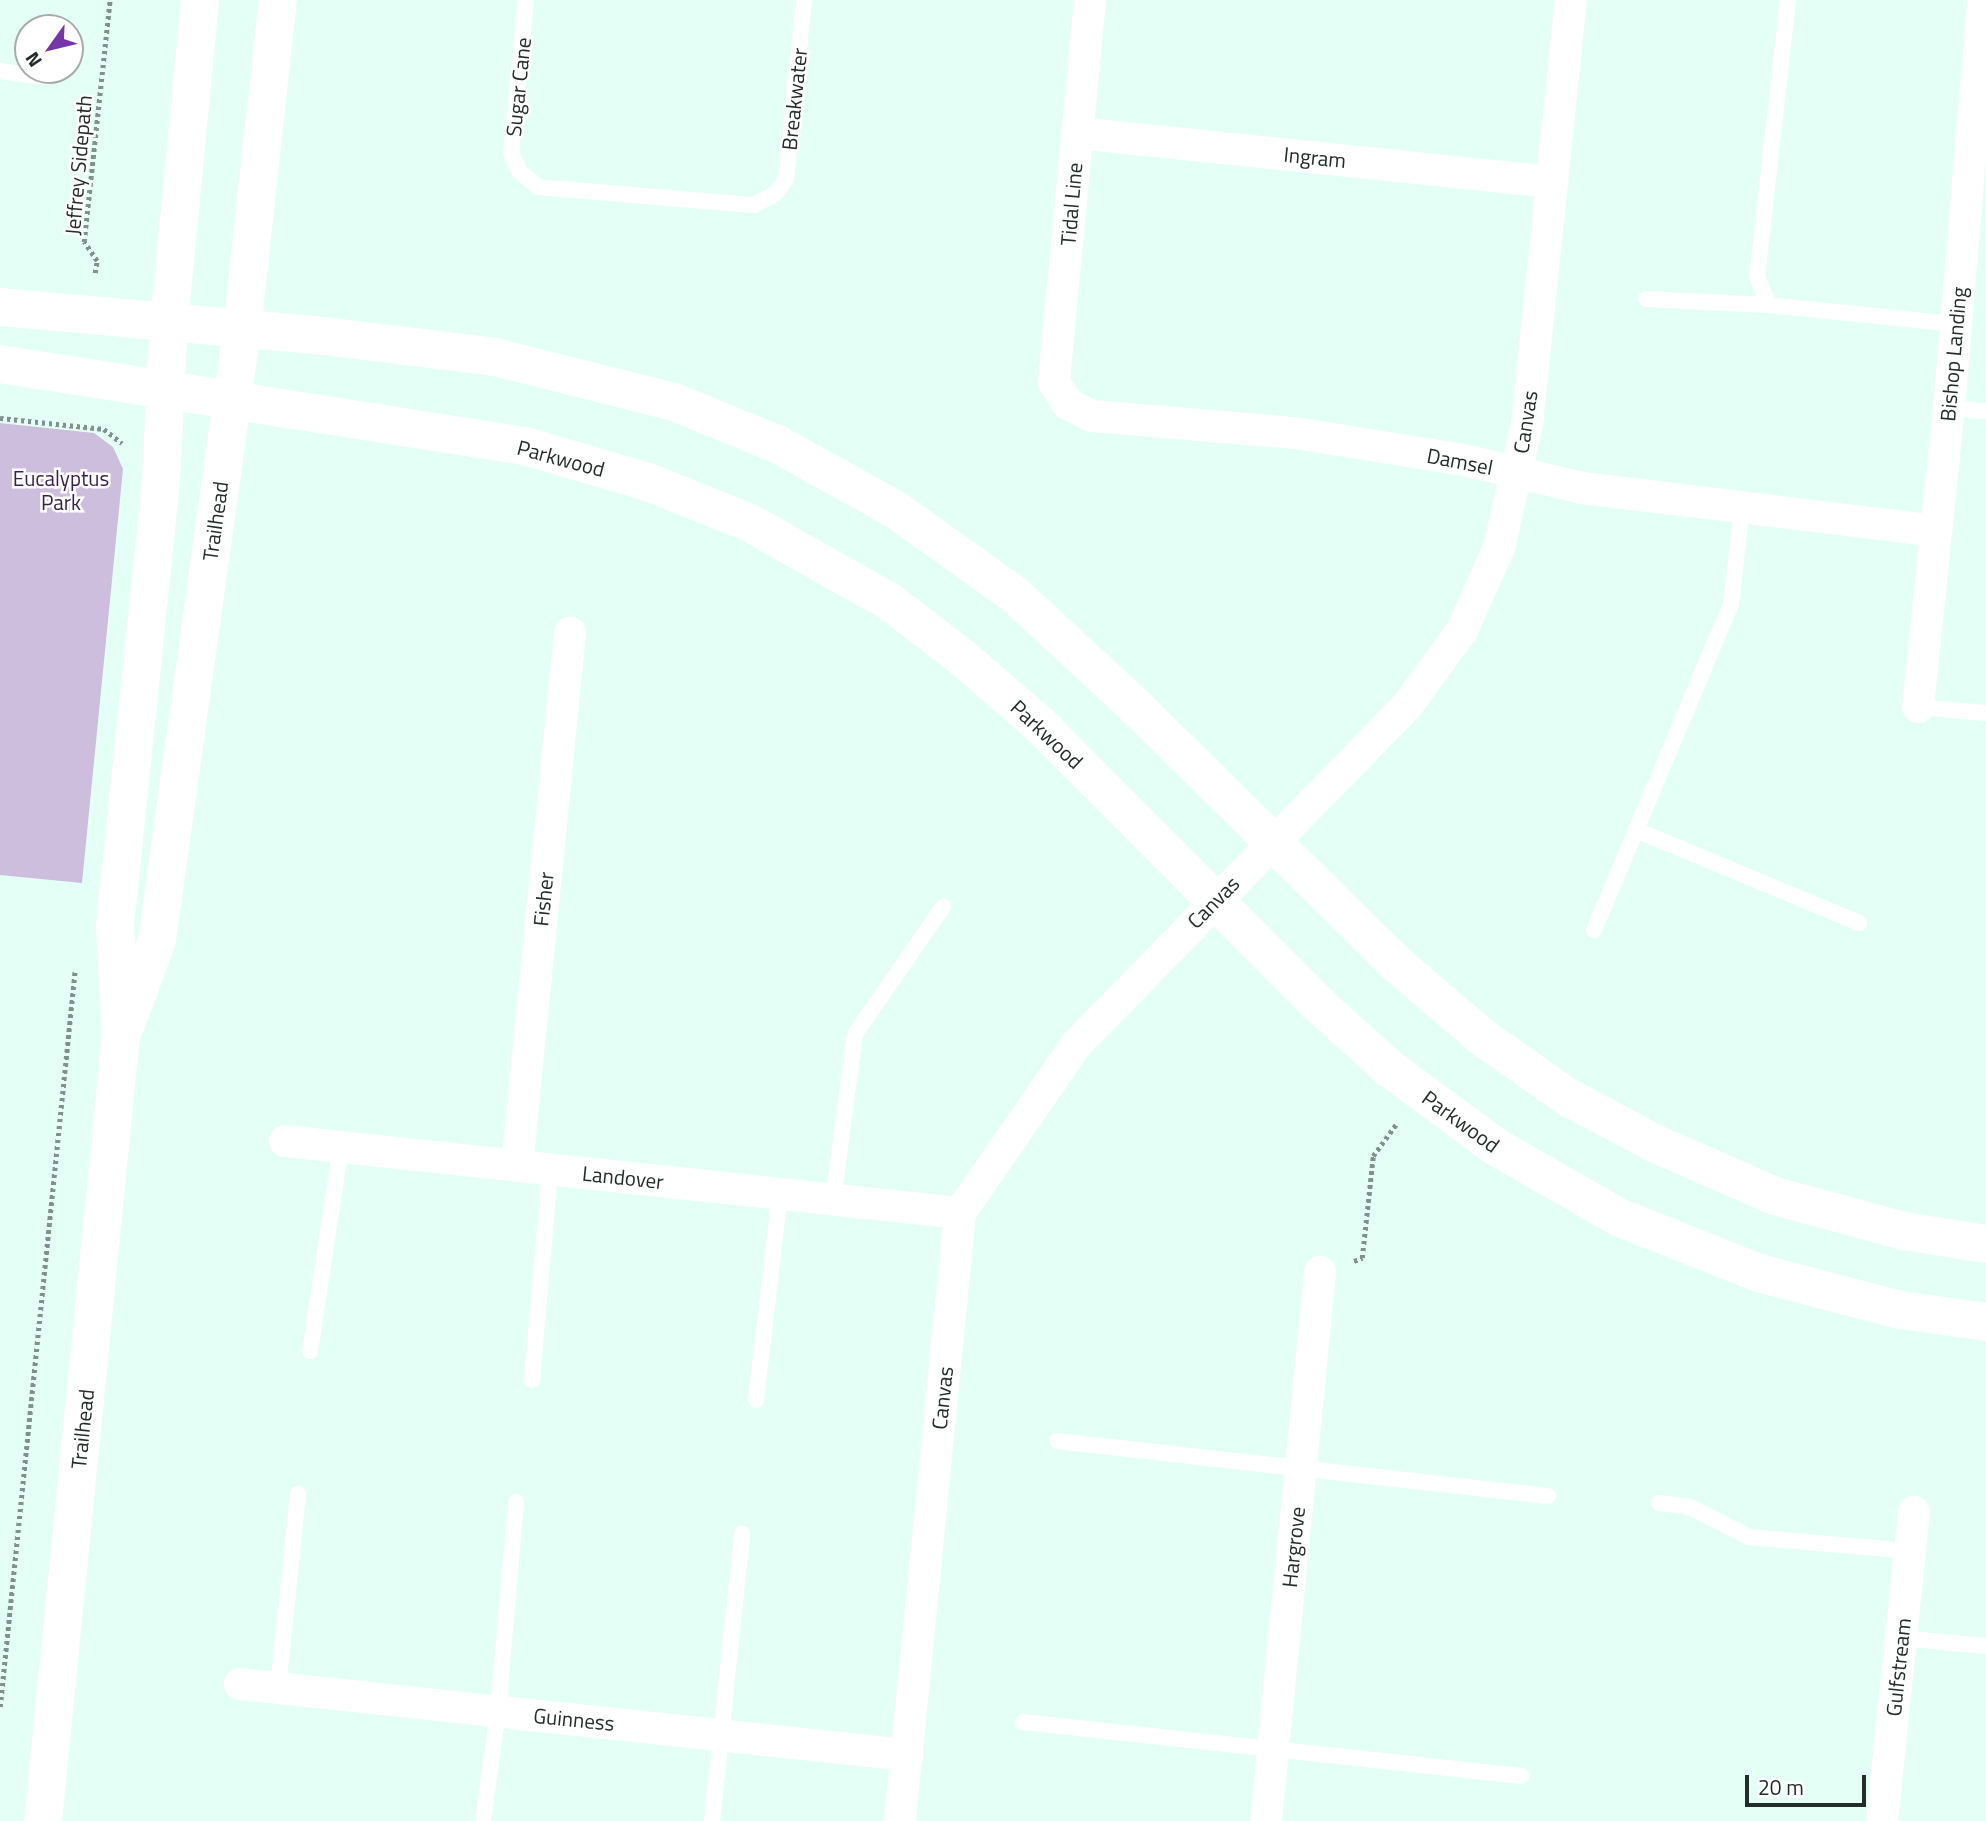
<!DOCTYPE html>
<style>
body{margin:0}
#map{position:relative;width:1986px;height:1821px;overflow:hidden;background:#e4fff6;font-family:"Titillium Web",sans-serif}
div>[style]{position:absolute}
.green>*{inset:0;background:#cdbede}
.path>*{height:4.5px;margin-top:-2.25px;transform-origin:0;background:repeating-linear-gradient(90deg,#80928c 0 3.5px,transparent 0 7px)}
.service>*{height:16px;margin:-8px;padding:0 8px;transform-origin:8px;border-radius:8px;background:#fff}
.minor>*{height:32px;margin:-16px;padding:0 16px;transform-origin:16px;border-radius:16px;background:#fff}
.tertiary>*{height:38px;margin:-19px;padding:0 19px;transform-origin:19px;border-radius:19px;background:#fff}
span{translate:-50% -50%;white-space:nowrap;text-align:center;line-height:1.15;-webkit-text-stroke:5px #fff;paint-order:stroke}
.street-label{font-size:21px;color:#222c29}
.park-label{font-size:21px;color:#371f4d}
.north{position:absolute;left:14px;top:14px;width:70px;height:70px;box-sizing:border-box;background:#fff;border:2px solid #a7aba9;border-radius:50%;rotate:236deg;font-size:19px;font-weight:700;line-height:28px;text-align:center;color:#222c29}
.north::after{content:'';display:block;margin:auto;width:24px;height:32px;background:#7635a9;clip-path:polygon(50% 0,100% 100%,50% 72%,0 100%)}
.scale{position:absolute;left:1745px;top:1775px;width:121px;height:32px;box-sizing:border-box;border:4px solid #222c29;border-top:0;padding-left:9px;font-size:21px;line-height:24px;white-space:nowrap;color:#222c29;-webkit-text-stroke:5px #fff;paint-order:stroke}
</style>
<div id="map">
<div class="green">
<i style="clip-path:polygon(0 423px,94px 433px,113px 447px,123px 469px,82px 883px,0 875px)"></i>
</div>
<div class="path">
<i style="left:95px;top:273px;width:12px;rotate:-81deg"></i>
<i style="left:97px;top:261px;width:23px;rotate:-124deg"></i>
<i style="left:84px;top:242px;width:243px;rotate:-83.9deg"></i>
<i style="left:0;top:418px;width:105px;rotate:6deg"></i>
<i style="left:104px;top:429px;width:23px;rotate:38deg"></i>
<i style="left:1354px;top:1261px;width:9px;rotate:-21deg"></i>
<i style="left:1362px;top:1258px;width:103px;rotate:-83.8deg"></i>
<i style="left:1373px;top:1156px;width:41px;rotate:-54deg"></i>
<i style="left:0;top:1707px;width:741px;rotate:-84.19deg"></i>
</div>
<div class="service">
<i style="left:526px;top:0;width:154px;rotate:95.6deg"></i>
<i style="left:511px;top:153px;width:20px;rotate:66deg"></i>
<i style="left:519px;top:171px;width:25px;rotate:40deg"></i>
<i style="left:538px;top:187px;width:217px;rotate:4.8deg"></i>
<i style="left:754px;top:205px;width:24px;rotate:-28deg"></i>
<i style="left:775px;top:194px;width:19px;rotate:-54deg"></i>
<i style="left:786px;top:179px;width:180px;rotate:-84.3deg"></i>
<i style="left:1788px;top:0;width:278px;rotate:96.4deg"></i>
<i style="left:1757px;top:276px;width:31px;rotate:69deg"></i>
<i style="left:1768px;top:305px;width:189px;rotate:5.8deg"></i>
<i style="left:0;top:71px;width:42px;rotate:8.1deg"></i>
<i style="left:1646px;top:299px;width:122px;rotate:2.8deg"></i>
<i style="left:1949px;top:408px;width:37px;rotate:5deg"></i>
<i style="left:1918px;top:707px;width:68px;rotate:5deg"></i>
<i style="left:1636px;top:830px;width:242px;rotate:22.6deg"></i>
<i style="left:1594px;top:930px;width:354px;rotate:-67.2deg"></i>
<i style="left:1731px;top:604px;width:98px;rotate:-83.5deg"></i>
<i style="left:833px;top:1200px;width:167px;rotate:-82.5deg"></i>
<i style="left:855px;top:1034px;width:155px;rotate:-55.3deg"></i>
<i style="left:310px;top:1351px;width:207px;rotate:-81.4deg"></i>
<i style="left:532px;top:1380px;width:212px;rotate:-85.1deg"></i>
<i style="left:756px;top:1400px;width:207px;rotate:-83.4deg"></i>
<i style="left:1057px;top:1441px;width:494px;rotate:6.4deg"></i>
<i style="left:1659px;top:1503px;width:31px;rotate:7deg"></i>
<i style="left:1690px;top:1507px;width:66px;rotate:27deg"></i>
<i style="left:1749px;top:1537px;width:162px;rotate:5deg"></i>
<i style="left:1901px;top:1638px;width:85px;rotate:5.4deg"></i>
<i style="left:278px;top:1688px;width:195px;rotate:-84.1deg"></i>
<i style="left:1023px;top:1722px;width:501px;rotate:6.19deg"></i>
<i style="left:483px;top:1821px;width:111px;rotate:-82.2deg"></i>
<i style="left:498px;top:1711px;width:210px;rotate:-85.1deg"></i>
<i style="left:712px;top:1821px;width:289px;rotate:-84deg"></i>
</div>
<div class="minor">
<i style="left:1090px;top:0;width:384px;rotate:95.4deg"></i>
<i style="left:1054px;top:382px;width:26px;rotate:58deg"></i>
<i style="left:1068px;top:404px;width:27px;rotate:27deg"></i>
<i style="left:1092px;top:416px;width:204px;rotate:4.8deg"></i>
<i style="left:1295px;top:433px;width:171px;rotate:9.1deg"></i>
<i style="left:1464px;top:460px;width:121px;rotate:13.3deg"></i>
<i style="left:1582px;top:488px;width:357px;rotate:6.9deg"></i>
<i style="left:1077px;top:133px;width:478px;rotate:5.9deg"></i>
<i style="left:1918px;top:707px;width:301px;rotate:-84.1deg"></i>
<i style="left:1949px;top:408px;width:409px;rotate:-85.2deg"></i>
<i style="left:285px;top:1141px;width:679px;rotate:6.09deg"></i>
<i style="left:517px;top:1165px;width:535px;rotate:-84.31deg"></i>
<i style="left:240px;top:1684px;width:671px;rotate:6.08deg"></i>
<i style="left:900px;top:1821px;width:611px;rotate:-84.36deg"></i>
<i style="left:960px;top:1213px;width:204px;rotate:-55.4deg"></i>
<i style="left:1076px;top:1045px;width:474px;rotate:-45.7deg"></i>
<i style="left:1407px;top:706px;width:92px;rotate:-53.9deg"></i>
<i style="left:1461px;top:632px;width:92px;rotate:-65.7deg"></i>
<i style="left:1499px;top:548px;width:127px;rotate:-77.3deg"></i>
<i style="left:1527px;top:424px;width:426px;rotate:-84.1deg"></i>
<i style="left:1266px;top:1821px;width:552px;rotate:-84.38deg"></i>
<i style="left:1882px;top:1821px;width:311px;rotate:-84.1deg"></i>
</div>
<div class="tertiary">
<i style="left:0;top:307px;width:325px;rotate:5.1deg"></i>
<i style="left:324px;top:336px;width:172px;rotate:7deg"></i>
<i style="left:495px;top:357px;width:185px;rotate:14.1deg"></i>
<i style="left:674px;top:402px;width:111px;rotate:22.2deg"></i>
<i style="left:777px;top:444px;width:136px;rotate:29deg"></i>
<i style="left:896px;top:510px;width:146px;rotate:35.5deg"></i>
<i style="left:1015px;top:595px;width:166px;rotate:42.8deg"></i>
<i style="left:1137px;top:708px;width:368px;rotate:44.6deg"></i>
<i style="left:1399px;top:966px;width:109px;rotate:40.5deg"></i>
<i style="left:1482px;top:1037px;width:103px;rotate:35.1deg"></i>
<i style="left:1566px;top:1096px;width:102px;rotate:28.1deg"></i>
<i style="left:1656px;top:1144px;width:130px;rotate:23.6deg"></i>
<i style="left:1775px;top:1196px;width:134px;rotate:15.2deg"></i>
<i style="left:1904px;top:1231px;width:83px;rotate:9deg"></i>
<i style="left:0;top:364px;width:531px;rotate:8.88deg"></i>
<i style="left:525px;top:446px;width:128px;rotate:16.3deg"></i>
<i style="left:648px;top:482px;width:108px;rotate:21.8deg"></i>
<i style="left:748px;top:522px;width:163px;rotate:29.4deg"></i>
<i style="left:890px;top:602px;width:93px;rotate:37.6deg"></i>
<i style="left:964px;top:659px;width:98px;rotate:40.9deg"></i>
<i style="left:1038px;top:723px;width:397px;rotate:45.1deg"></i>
<i style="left:1318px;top:1004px;width:96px;rotate:42deg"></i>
<i style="left:1389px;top:1068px;width:133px;rotate:36.4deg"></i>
<i style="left:1496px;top:1147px;width:141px;rotate:29.8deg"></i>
<i style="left:1618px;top:1217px;width:152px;rotate:21.7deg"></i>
<i style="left:1759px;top:1273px;width:146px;rotate:14.7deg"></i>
<i style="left:1900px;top:1310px;width:87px;rotate:7.9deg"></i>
<i style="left:126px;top:1024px;width:90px;rotate:-69.7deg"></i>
<i style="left:157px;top:940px;width:617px;rotate:-82.08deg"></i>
<i style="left:242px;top:329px;width:331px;rotate:-83.8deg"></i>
<i style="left:43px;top:1821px;width:789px;rotate:-84.33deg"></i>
<i style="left:121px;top:1036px;width:110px;rotate:-93.1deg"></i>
<i style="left:115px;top:926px;width:448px;rotate:-84.1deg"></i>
<i style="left:161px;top:480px;width:157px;rotate:-87.1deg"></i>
<i style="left:169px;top:323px;width:324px;rotate:-84.5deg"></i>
</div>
<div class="street-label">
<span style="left:518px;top:87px;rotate:-84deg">Sugar Cane</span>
<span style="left:794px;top:99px;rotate:-84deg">Breakwater</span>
<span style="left:1315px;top:157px;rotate:6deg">Ingram</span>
<span style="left:78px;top:165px;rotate:-85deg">Jeffrey Sidepath</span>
<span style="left:1071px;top:204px;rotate:-85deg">Tidal Line</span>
<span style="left:1953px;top:354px;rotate:-85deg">Bishop Landing</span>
<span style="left:1525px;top:422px;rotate:-81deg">Canvas</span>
<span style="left:561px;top:458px;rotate:15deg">Parkwood</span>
<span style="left:1460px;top:461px;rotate:11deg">Damsel</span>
<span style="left:215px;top:521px;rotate:-82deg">Trailhead</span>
<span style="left:1047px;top:734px;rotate:43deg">Parkwood</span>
<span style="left:543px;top:899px;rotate:-84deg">Fisher</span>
<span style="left:1213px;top:902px;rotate:-45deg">Canvas</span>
<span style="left:1461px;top:1121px;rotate:36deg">Parkwood</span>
<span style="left:623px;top:1177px;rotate:6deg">Landover</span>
<span style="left:942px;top:1398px;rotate:-84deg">Canvas</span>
<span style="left:82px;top:1429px;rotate:-84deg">Trailhead</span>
<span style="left:1293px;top:1547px;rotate:-84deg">Hargrove</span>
<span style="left:1898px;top:1667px;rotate:-84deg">Gulfstream</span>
<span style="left:574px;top:1719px;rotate:6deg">Guinness</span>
</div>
<div class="park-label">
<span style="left:61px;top:490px">Eucalyptus<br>Park</span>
</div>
<div class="north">N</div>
<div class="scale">20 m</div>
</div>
